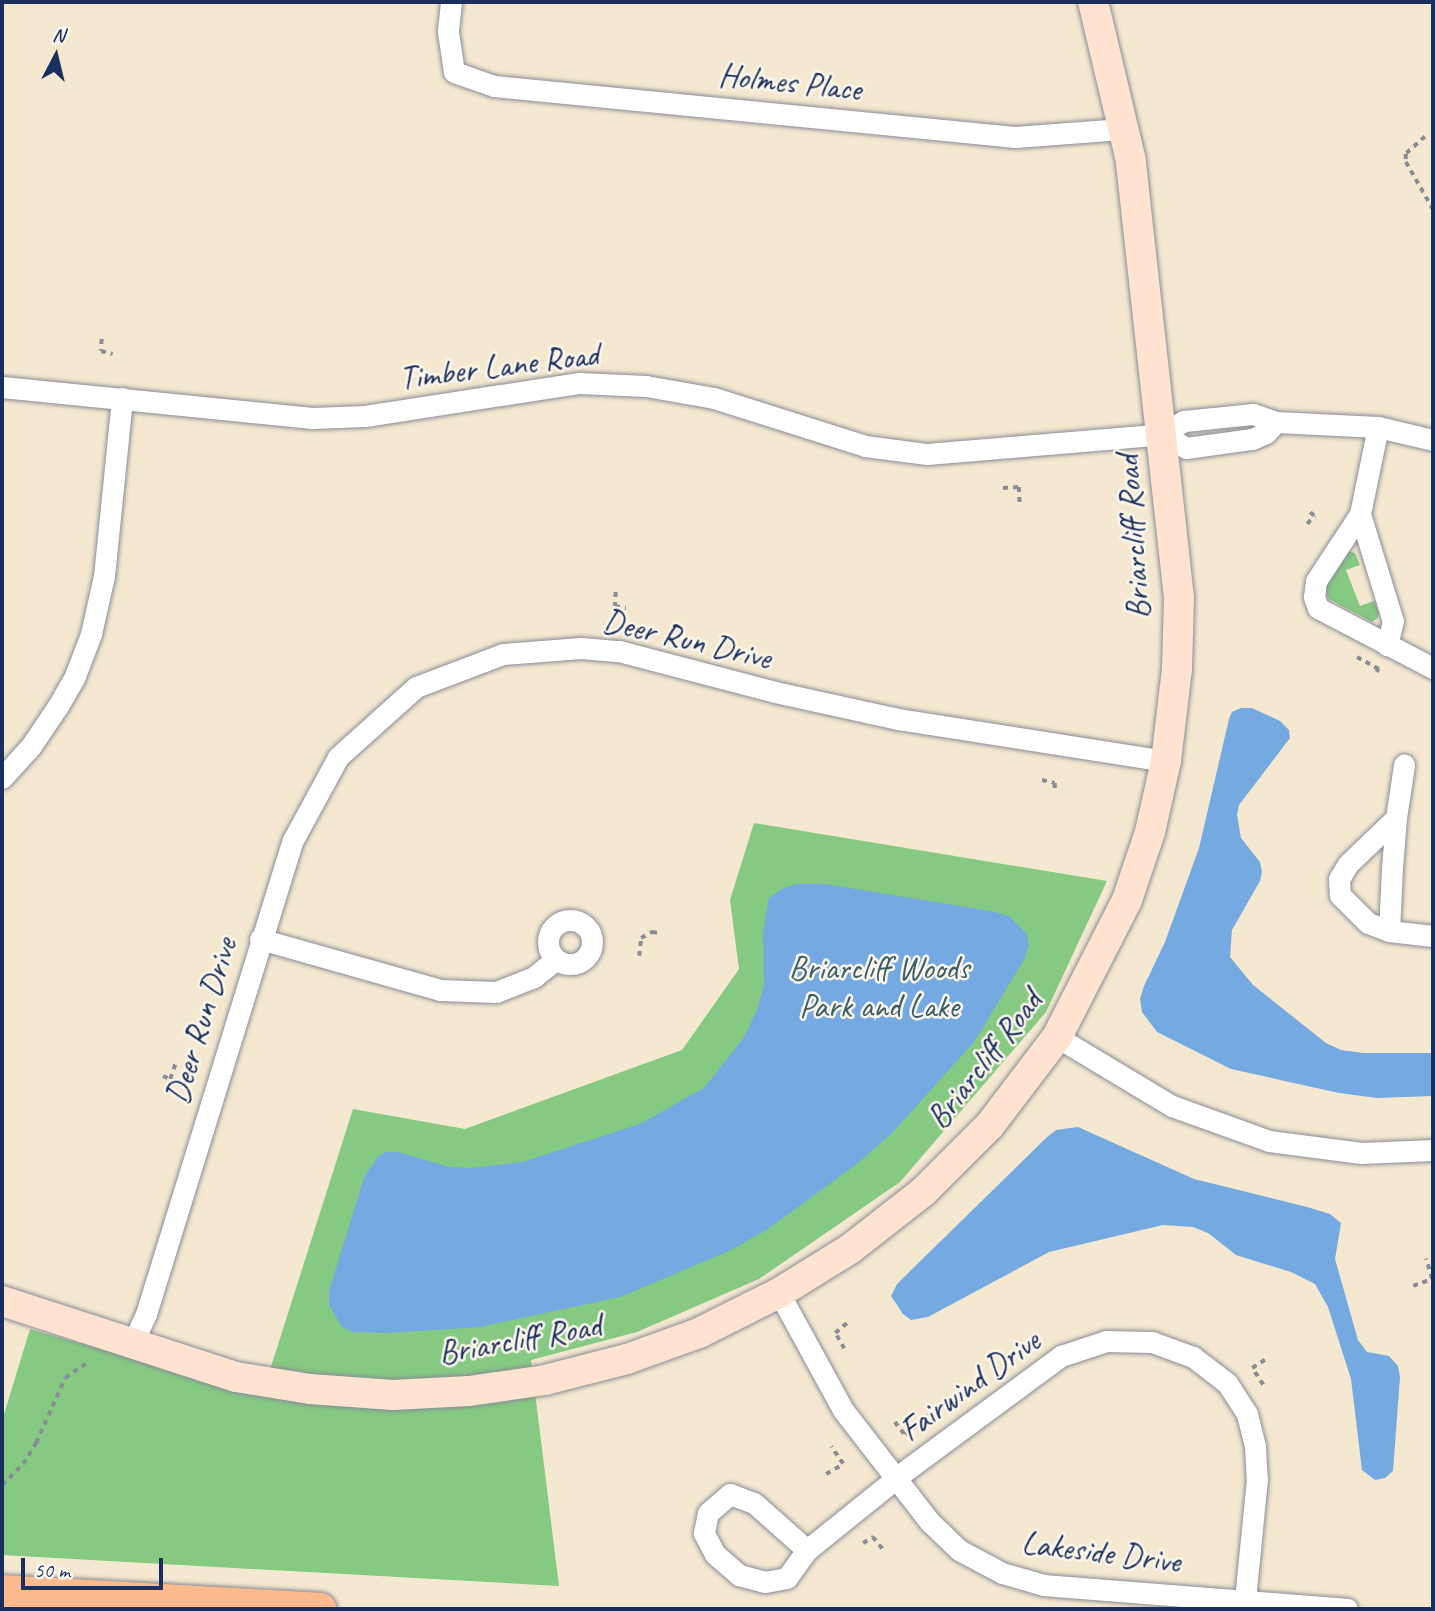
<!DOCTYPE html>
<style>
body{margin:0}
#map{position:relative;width:1435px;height:1611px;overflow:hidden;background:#f5e8d0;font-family:Caveat,sans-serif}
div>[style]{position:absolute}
.green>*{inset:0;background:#86c982}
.water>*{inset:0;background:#74a9e1}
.path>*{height:3.5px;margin-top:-1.75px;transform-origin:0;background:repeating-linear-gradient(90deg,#888c97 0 5px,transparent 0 10px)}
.roads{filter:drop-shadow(0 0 2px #888c97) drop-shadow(0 0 2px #888c97)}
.street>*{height:21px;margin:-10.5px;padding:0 10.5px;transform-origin:10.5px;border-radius:10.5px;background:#fff}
.street>.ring{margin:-10.5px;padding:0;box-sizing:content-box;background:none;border:21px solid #fff;border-radius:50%}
.secondary>*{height:30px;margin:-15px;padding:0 15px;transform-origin:15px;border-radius:15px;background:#fee3d1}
.primary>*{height:33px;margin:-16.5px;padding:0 16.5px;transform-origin:16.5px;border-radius:16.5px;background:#fcba8d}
span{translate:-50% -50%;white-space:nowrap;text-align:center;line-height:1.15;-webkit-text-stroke:5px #fbf7ec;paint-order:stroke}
.street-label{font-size:33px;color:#1b2f5e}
.park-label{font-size:33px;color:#3b5d69}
.frame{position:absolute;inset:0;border:4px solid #1b2f5e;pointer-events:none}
.north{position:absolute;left:21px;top:21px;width:70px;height:70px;-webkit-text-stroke:5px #fbf7ec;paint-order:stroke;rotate:7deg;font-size:19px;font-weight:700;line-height:28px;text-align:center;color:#1b2f5e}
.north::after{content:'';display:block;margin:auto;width:24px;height:32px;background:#1b2f5e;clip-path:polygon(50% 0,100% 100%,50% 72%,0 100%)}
.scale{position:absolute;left:21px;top:1558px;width:142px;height:32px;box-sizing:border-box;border:4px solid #1b2f5e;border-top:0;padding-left:9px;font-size:21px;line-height:24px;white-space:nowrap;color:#1b2f5e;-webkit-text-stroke:5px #fbf7ec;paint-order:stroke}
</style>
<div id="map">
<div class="green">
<i style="clip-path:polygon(1345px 550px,1355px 553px,1360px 565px,1346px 570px,1360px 606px,1374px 601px,1379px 612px,1378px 618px,1372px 622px,1329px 599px,1325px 591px,1328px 574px)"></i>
<i style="clip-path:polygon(754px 823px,1107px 881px,1046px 1012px,900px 1182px,759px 1279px,637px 1332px,531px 1360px,559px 1586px,2px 1555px,2px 1421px,30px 1329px,262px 1395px,353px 1109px,465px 1129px,682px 1050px,739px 969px,730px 900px)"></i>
</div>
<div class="water">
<i style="clip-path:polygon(1241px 708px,1252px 708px,1280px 721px,1289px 730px,1290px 738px,1239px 805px,1237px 815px,1241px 838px,1260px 862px,1262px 872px,1260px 881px,1232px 930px,1230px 957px,1253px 985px,1326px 1043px,1341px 1050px,1363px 1053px,1433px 1053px,1433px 1096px,1377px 1098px,1339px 1093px,1231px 1069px,1157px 1032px,1142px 1012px,1140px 999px,1144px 986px,1165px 942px,1199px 848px,1229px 719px,1232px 712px)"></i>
<i style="clip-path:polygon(796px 884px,825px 884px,991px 911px,1009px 916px,1027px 934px,1029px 945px,1024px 960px,974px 1042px,893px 1132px,858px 1163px,768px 1229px,729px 1251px,620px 1297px,480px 1327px,388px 1333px,353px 1332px,342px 1327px,329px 1305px,329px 1291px,364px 1178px,378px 1156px,386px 1152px,398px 1152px,449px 1167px,472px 1168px,523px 1162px,640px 1124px,704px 1088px,745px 1036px,758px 1007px,764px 985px,763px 932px,769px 898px,782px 889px)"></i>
<i style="clip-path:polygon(1078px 1127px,1194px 1179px,1307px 1207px,1330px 1214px,1341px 1223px,1335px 1259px,1358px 1340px,1367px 1352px,1389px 1356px,1398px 1366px,1400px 1377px,1393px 1471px,1385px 1478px,1375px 1480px,1362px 1470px,1351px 1379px,1328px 1307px,1315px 1284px,1291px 1272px,1236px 1255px,1208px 1233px,1193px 1227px,1163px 1225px,1049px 1252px,928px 1317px,911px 1320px,903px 1314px,891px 1296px,897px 1284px,1046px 1138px,1056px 1130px)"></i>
</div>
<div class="path">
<i style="left:1425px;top:137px;width:25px;rotate:138deg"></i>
<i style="left:1406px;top:154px;width:8px;rotate:90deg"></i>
<i style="left:1406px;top:162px;width:54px;rotate:60.1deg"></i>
<i style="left:102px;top:339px;width:12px;rotate:95deg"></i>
<i style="left:101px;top:351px;width:12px;rotate:14deg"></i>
<i style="left:1003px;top:488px;width:16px;rotate:-4deg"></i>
<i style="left:1019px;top:487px;width:19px;rotate:87deg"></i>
<i style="left:1307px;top:524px;width:11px;rotate:-49deg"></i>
<i style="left:1314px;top:516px;width:8px;rotate:-140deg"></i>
<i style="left:616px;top:592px;width:14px;rotate:94deg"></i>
<i style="left:615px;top:606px;width:11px;rotate:10deg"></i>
<i style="left:1357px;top:657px;width:25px;rotate:29deg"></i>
<i style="left:1379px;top:669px;width:4px;rotate:124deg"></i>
<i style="left:1042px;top:780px;width:13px;rotate:13deg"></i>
<i style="left:1055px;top:783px;width:7px;rotate:90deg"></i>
<i style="left:639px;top:956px;width:18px;rotate:-84deg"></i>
<i style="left:641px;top:938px;width:13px;rotate:-29deg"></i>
<i style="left:652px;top:932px;width:8px;rotate:7deg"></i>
<i style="left:163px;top:1076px;width:8px;rotate:23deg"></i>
<i style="left:170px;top:1079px;width:18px;rotate:-71deg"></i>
<i style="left:1413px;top:1286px;width:20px;rotate:-20deg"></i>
<i style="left:1432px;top:1279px;width:21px;rotate:-107deg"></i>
<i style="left:844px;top:1349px;width:18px;rotate:-119deg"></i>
<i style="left:835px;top:1333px;width:16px;rotate:-40deg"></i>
<i style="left:1263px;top:1385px;width:20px;rotate:-123deg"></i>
<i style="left:1252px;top:1368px;width:20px;rotate:-33deg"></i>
<i style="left:895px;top:1422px;width:16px;rotate:52deg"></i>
<i style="left:905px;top:1435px;width:34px;rotate:-40deg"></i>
<i style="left:826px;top:1474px;width:20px;rotate:-30deg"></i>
<i style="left:843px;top:1464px;width:21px;rotate:-125deg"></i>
<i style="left:2px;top:1485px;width:30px;rotate:-45deg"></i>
<i style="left:23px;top:1464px;width:25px;rotate:-58deg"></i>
<i style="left:36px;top:1443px;width:71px;rotate:-66deg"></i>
<i style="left:65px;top:1378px;width:28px;rotate:-35deg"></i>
<i style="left:863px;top:1543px;width:12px;rotate:-31deg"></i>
<i style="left:873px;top:1537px;width:19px;rotate:51deg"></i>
</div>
<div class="roads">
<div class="street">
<i style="left:451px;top:2px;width:30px;rotate:96deg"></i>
<i style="left:448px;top:32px;width:40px;rotate:81.5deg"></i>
<i style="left:454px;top:72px;width:42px;rotate:19.3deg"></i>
<i style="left:494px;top:86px;width:523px;rotate:5.59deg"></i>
<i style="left:1015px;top:137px;width:107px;rotate:-4.3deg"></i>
<i style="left:2px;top:387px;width:312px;rotate:5.7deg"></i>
<i style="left:312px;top:418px;width:53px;rotate:-2.2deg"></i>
<i style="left:365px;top:416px;width:217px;rotate:-8.8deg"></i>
<i style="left:579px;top:383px;width:67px;rotate:2.6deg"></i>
<i style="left:646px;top:386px;width:69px;rotate:10deg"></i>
<i style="left:714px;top:398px;width:158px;rotate:17.6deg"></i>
<i style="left:865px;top:446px;width:63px;rotate:7.4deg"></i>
<i style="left:927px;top:454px;width:237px;rotate:-4.8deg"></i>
<i style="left:1163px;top:434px;width:25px;rotate:-32deg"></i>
<i style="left:1184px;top:421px;width:69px;rotate:-5.8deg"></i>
<i style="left:1253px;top:414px;width:24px;rotate:19deg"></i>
<i style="left:1276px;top:422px;width:102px;rotate:2.8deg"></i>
<i style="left:1378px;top:427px;width:57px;rotate:13.3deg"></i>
<i style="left:1378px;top:427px;width:89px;rotate:101.7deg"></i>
<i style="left:1360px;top:514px;width:80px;rotate:123.3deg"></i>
<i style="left:1316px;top:581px;width:16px;rotate:97deg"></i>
<i style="left:1314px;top:597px;width:12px;rotate:70deg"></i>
<i style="left:1318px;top:608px;width:130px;rotate:27.6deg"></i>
<i style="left:1163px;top:434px;width:27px;rotate:31deg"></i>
<i style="left:1186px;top:448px;width:67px;rotate:-7.8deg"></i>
<i style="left:1252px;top:439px;width:15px;rotate:-23deg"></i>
<i style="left:1266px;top:433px;width:15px;rotate:-48deg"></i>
<i style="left:1360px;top:514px;width:112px;rotate:72.9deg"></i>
<i style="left:1393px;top:621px;width:25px;rotate:104deg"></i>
<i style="left:2px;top:778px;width:43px;rotate:-47.8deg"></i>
<i style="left:31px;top:746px;width:48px;rotate:-56deg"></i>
<i style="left:58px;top:706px;width:34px;rotate:-60deg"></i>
<i style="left:75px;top:676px;width:45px;rotate:-69.1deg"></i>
<i style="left:91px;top:634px;width:59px;rotate:-77.4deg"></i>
<i style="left:104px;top:576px;width:179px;rotate:-84.2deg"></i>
<i style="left:1396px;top:818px;width:50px;rotate:94.6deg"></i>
<i style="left:1392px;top:868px;width:63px;rotate:92.7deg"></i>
<i style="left:1389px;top:931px;width:22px;rotate:-159deg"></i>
<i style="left:1368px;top:923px;width:40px;rotate:-135deg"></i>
<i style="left:1340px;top:895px;width:16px;rotate:-94deg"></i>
<i style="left:1339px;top:879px;width:17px;rotate:-59deg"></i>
<i style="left:1348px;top:864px;width:66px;rotate:-43.8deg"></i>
<i style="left:1396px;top:818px;width:54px;rotate:-81.4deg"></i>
<i class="ring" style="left:548px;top:920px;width:23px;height:23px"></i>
<i style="left:1389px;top:931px;width:44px;rotate:6.5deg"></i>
<i style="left:260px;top:939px;width:187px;rotate:15.8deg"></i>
<i style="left:440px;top:990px;width:56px;rotate:2deg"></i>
<i style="left:496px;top:992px;width:41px;rotate:-21.5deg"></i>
<i style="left:534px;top:977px;width:27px;rotate:-39deg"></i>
<i style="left:1057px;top:1037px;width:134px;rotate:31deg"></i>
<i style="left:1172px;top:1106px;width:103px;rotate:19.8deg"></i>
<i style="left:1269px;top:1141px;width:93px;rotate:7.4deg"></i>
<i style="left:1361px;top:1153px;width:72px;rotate:-2.4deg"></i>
<i style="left:779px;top:1293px;width:133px;rotate:61.3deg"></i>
<i style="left:843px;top:1410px;width:142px;rotate:52.2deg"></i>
<i style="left:930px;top:1522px;width:40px;rotate:44deg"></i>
<i style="left:959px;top:1550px;width:49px;rotate:28.1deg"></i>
<i style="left:1002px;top:1573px;width:44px;rotate:15.9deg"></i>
<i style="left:1044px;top:1585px;width:304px;rotate:4.5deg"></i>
<i style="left:133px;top:1342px;width:31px;rotate:-65deg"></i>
<i style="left:146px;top:1314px;width:496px;rotate:-72.8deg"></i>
<i style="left:293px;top:840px;width:94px;rotate:-61.5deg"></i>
<i style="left:338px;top:757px;width:105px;rotate:-41.9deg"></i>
<i style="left:416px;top:687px;width:93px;rotate:-20.8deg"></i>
<i style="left:503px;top:654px;width:78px;rotate:-4.4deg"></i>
<i style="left:581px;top:648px;width:38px;rotate:5deg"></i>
<i style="left:619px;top:651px;width:161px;rotate:14.7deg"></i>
<i style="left:775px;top:692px;width:126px;rotate:12.4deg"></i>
<i style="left:898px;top:719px;width:271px;rotate:8.9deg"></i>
<i style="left:807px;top:1550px;width:34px;rotate:126deg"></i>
<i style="left:787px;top:1578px;width:22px;rotate:170deg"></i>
<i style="left:765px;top:1582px;width:27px;rotate:-165deg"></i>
<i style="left:739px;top:1575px;width:32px;rotate:-139deg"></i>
<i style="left:715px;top:1554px;width:24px;rotate:-118deg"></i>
<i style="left:704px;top:1533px;width:20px;rotate:-79deg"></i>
<i style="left:708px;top:1513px;width:29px;rotate:-41deg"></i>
<i style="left:730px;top:1494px;width:26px;rotate:21deg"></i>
<i style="left:754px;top:1503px;width:71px;rotate:41.6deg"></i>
<i style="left:807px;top:1550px;width:131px;rotate:-38.8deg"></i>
<i style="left:909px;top:1468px;width:189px;rotate:-36.4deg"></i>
<i style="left:1061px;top:1356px;width:47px;rotate:-18.4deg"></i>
<i style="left:1106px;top:1341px;width:46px;rotate:1.2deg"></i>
<i style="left:1152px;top:1342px;width:44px;rotate:20.1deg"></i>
<i style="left:1193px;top:1357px;width:43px;rotate:37.4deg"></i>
<i style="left:1227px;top:1383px;width:37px;rotate:57deg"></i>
<i style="left:1247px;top:1414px;width:33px;rotate:76deg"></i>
<i style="left:1255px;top:1446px;width:33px;rotate:87deg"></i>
<i style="left:1257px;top:1479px;width:121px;rotate:95.7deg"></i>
</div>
<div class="secondary">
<i style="left:2px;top:1301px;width:246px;rotate:18deg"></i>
<i style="left:236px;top:1377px;width:75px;rotate:9.2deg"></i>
<i style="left:310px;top:1389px;width:83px;rotate:4.1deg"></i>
<i style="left:393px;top:1395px;width:76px;rotate:-3deg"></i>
<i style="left:469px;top:1391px;width:77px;rotate:-8.2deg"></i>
<i style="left:545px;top:1380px;width:85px;rotate:-14.4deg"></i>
<i style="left:627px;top:1359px;width:77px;rotate:-19.9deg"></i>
<i style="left:699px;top:1333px;width:89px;rotate:-26.6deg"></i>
<i style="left:779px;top:1293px;width:84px;rotate:-31.8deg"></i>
<i style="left:850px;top:1249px;width:93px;rotate:-38deg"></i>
<i style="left:923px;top:1192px;width:95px;rotate:-45deg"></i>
<i style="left:990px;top:1125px;width:111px;rotate:-52.7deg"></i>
<i style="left:1057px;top:1037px;width:154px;rotate:-62.9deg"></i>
<i style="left:1127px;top:900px;width:72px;rotate:-71.3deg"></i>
<i style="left:1150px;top:832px;width:73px;rotate:-77.3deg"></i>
<i style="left:1166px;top:761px;width:93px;rotate:-83.2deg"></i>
<i style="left:1177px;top:669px;width:71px;rotate:-88.4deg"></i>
<i style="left:1179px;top:598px;width:440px;rotate:-96.3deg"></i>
<i style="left:1131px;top:161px;width:163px;rotate:-103.4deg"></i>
</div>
<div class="primary">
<i style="left:2px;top:1591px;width:318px;rotate:3.2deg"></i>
</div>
</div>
<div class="street-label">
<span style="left:790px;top:83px;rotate:6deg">Holmes Place</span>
<span style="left:499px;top:367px;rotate:-7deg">Timber Lane Road</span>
<span style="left:1134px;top:537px;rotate:-94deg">Briarcliff Road</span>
<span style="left:687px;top:640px;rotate:13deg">Deer Run Drive</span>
<span style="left:202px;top:1021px;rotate:-73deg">Deer Run Drive</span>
<span style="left:985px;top:1060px;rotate:-52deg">Briarcliff Road</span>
<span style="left:520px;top:1340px;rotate:-10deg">Briarcliff Road</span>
<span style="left:970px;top:1386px;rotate:-36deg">Fairwind Drive</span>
<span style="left:1101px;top:1553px;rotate:7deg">Lakeside Drive</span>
</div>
<div class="park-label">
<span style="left:879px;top:988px">Briarcliff Woods<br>Park and Lake</span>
</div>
<div class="frame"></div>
<div class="north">N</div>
<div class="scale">50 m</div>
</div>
